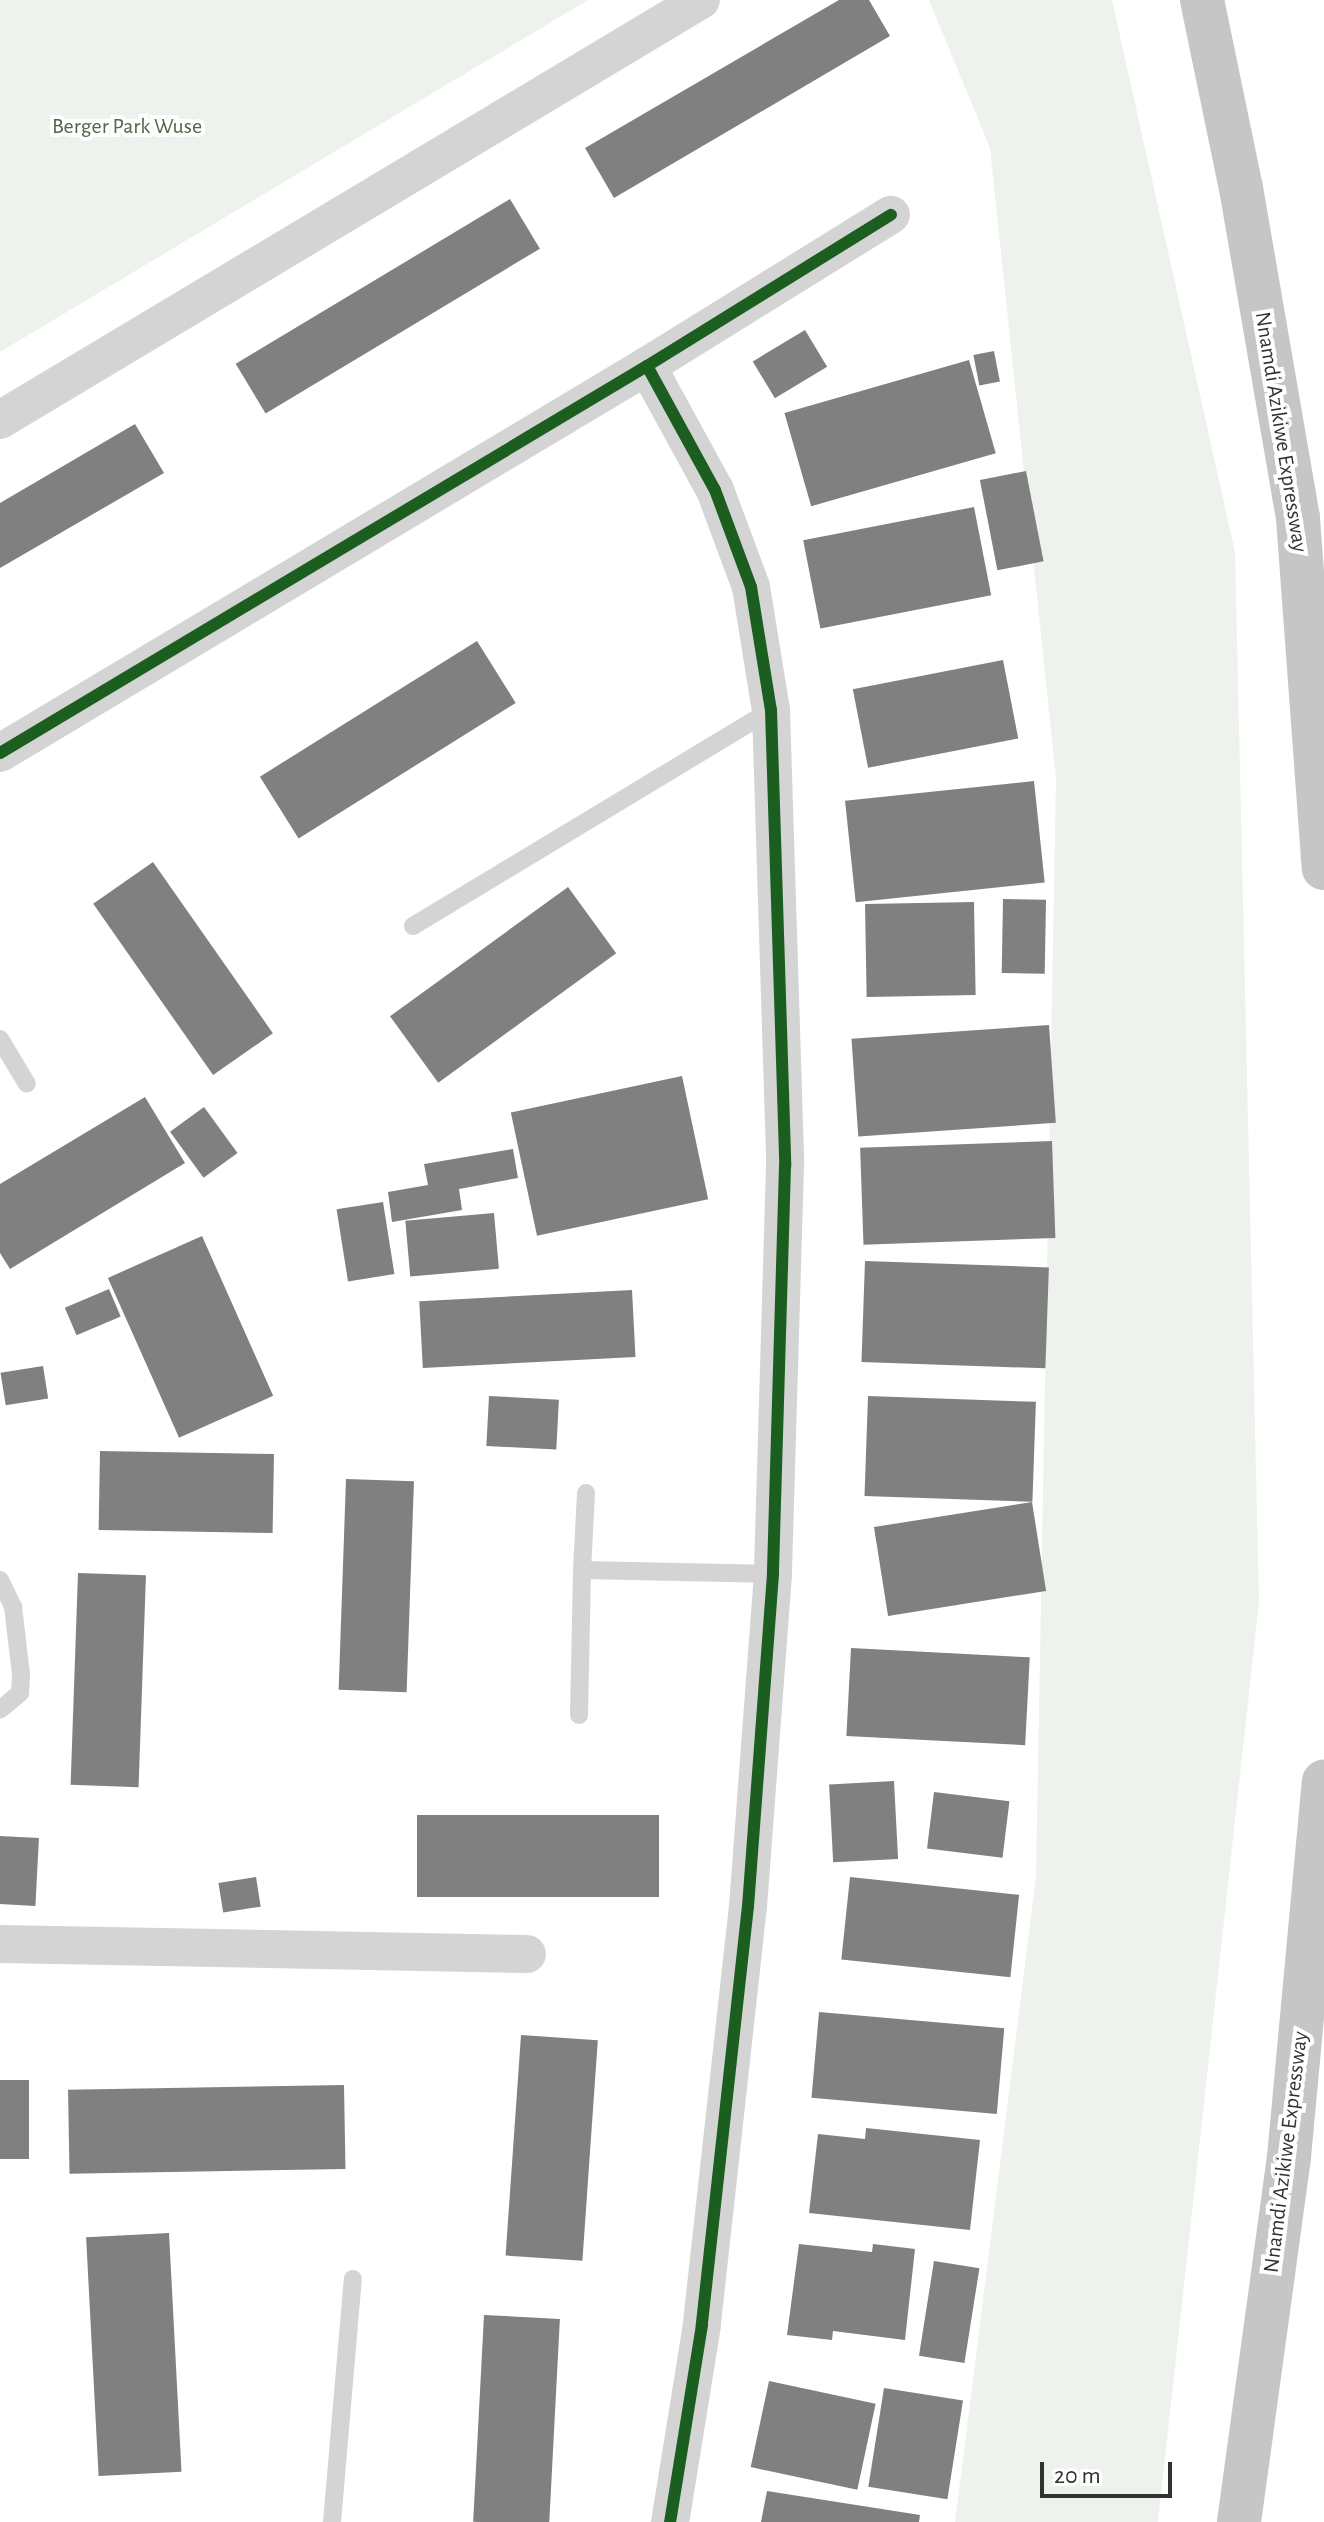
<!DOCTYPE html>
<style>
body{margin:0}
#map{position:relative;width:1324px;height:2522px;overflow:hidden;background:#fff;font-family:"Alegreya Sans",sans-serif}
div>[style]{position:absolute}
.green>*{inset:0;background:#eef2ec}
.building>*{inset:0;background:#808080;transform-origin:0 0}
.service>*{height:18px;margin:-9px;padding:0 9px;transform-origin:9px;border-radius:9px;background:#d4d4d4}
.minor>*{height:38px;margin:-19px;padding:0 19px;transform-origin:19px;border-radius:19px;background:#d4d4d4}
.trunk>*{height:44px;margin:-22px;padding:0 22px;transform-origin:22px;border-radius:22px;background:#c6c6c6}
.cycleway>*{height:12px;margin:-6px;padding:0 6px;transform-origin:6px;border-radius:6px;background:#1b5e20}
span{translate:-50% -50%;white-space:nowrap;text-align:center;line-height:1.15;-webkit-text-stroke:8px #fff;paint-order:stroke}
.park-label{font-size:22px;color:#526844}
.street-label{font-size:22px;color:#323232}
.scale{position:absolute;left:1040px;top:2462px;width:132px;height:36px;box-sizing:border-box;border:4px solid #323232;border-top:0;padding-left:10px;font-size:24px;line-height:28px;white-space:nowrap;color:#323232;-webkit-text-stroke:6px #fff;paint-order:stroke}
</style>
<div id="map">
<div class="green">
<i style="clip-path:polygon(0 0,588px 0,0 352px)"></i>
<i style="clip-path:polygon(929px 0,1112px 0,1235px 552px,1259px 1602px,1158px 2522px,955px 2522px,1036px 1876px,1056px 778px,990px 148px)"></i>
</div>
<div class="building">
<i style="clip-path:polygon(839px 0,869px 0,890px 36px,614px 198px,585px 148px)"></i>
<i style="left:510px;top:199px;width:58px;height:320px;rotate:59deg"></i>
<i style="left:805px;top:330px;width:43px;height:61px;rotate:59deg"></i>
<i style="left:994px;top:351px;width:31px;height:21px;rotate:79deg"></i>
<i style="left:969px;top:360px;width:97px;height:192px;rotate:74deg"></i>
<i style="clip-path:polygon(135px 424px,164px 473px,0 568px,0 503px)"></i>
<i style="left:1026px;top:471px;width:92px;height:47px;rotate:79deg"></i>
<i style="left:974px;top:507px;width:90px;height:174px;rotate:79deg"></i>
<i style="left:477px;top:641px;width:73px;height:256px;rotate:58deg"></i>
<i style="left:1003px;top:660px;width:80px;height:153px;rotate:79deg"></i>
<i style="left:1034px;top:781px;width:102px;height:190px;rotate:84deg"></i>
<i style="left:153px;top:862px;width:209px;height:73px;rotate:55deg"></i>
<i style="left:568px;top:887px;width:82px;height:220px;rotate:54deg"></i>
<i style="left:1003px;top:899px;width:43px;height:74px;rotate:1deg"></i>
<i style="left:974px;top:902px;width:93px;height:109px;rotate:89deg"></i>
<i style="left:1049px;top:1025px;width:98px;height:198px;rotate:86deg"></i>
<i style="left:682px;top:1076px;width:126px;height:175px;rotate:78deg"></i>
<i style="clip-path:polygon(145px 1097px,185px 1163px,10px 1269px,0 1253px,0 1184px)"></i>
<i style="left:204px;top:1107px;width:57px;height:42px;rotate:54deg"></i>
<i style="left:1052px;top:1141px;width:97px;height:192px;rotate:88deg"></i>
<i style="clip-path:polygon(513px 1149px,518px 1178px,459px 1189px,462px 1210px,392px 1222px,388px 1192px,428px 1185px,424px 1164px)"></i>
<i style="left:383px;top:1202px;width:73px;height:47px;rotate:81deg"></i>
<i style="left:494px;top:1213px;width:56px;height:89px;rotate:85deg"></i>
<i style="left:202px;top:1236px;width:175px;height:103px;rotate:66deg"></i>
<i style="left:865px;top:1261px;width:184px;height:101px;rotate:2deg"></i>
<i style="left:109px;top:1289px;width:30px;height:48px;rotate:67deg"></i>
<i style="left:632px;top:1290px;width:67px;height:213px;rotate:87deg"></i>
<i style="left:43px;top:1366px;width:33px;height:43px;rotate:81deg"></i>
<i style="left:489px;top:1396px;width:70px;height:50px;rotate:3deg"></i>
<i style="left:868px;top:1396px;width:168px;height:100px;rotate:2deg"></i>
<i style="left:100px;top:1451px;width:174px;height:79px;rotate:1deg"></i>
<i style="left:346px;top:1479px;width:68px;height:211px;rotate:2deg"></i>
<i style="left:1032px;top:1502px;width:90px;height:160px;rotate:81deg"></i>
<i style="left:78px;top:1573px;width:68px;height:212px;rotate:2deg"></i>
<i style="left:851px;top:1648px;width:179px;height:88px;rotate:3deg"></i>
<i style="left:894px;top:1781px;width:78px;height:65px;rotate:87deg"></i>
<i style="left:934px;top:1792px;width:76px;height:57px;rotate:7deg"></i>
<i style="left:659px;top:1815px;width:82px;height:242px;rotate:90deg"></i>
<i style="left:0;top:1836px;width:39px;height:68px;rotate:3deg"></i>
<i style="left:256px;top:1877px;width:30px;height:38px;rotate:81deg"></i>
<i style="left:850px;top:1877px;width:170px;height:83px;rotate:6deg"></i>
<i style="left:819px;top:2012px;width:186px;height:86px;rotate:5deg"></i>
<i style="left:521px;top:2035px;width:77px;height:221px;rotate:4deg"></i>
<i style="left:0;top:2080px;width:29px;height:79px"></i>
<i style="left:344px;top:2085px;width:84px;height:276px;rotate:89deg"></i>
<i style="clip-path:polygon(866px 2128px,980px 2140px,970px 2230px,809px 2213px,818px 2134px,865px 2139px)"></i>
<i style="left:169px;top:2233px;width:239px;height:83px;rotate:87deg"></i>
<i style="clip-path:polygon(799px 2244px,872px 2252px,873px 2244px,915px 2249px,905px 2340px,833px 2331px,832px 2340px,787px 2335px)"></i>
<i style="left:934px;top:2261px;width:46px;height:96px;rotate:9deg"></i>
<i style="left:484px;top:2315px;width:76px;height:207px;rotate:3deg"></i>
<i style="left:769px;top:2381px;width:109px;height:88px;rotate:12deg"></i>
<i style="left:884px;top:2388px;width:80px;height:100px;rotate:9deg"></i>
<i style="clip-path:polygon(767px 2491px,920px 2515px,919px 2522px,761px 2522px)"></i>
</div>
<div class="service">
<i style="left:413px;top:926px;width:418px;rotate:-31.1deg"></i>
<i style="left:0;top:1039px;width:52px;rotate:59deg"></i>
<i style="left:582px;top:1570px;width:77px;rotate:-87deg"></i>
<i style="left:0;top:1580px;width:30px;rotate:64deg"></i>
<i style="left:13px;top:1607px;width:67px;rotate:83.2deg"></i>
<i style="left:21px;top:1674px;width:19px;rotate:93deg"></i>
<i style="left:20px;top:1693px;width:26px;rotate:140deg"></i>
<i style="left:579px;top:1715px;width:145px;rotate:-88.8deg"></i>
<i style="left:582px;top:1570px;width:191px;rotate:1.2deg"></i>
<i style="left:332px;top:2522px;width:244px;rotate:-85.1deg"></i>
</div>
<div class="minor">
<i style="left:647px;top:366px;width:141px;rotate:61.3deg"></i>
<i style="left:715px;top:490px;width:103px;rotate:69.6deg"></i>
<i style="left:751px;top:587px;width:125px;rotate:80.8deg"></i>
<i style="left:771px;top:710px;width:456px;rotate:88.2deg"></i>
<i style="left:785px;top:1166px;width:408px;rotate:91.7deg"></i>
<i style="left:773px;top:1574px;width:333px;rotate:94.3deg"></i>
<i style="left:748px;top:1906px;width:422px;rotate:96.3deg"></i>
<i style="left:702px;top:2325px;width:200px;rotate:99.2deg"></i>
<i style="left:0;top:420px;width:817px;rotate:-30.93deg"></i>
<i style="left:0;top:753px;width:754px;rotate:-30.89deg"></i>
<i style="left:647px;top:366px;width:287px;rotate:-31.8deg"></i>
<i style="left:0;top:1944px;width:527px;rotate:1.09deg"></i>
</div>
<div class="trunk">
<i style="left:1202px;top:0;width:192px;rotate:78.3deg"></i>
<i style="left:1241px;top:188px;width:335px;rotate:80.2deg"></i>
<i style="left:1298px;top:518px;width:351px;rotate:85.8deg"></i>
<i style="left:1239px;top:2522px;width:368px;rotate:-82.2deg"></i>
<i style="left:1289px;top:2157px;width:377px;rotate:-84.7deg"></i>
</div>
<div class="cycleway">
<i style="left:647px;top:366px;width:141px;rotate:61.3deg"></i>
<i style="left:715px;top:490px;width:103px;rotate:69.6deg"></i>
<i style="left:751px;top:587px;width:125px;rotate:80.8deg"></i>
<i style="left:771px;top:710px;width:456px;rotate:88.2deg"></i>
<i style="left:785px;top:1166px;width:408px;rotate:91.7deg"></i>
<i style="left:773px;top:1574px;width:333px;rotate:94.3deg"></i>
<i style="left:748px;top:1906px;width:422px;rotate:96.3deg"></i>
<i style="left:702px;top:2325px;width:200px;rotate:99.2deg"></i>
<i style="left:0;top:753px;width:754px;rotate:-30.89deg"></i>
<i style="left:647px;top:366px;width:287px;rotate:-31.8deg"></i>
</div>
<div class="park-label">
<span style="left:127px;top:127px">Berger Park Wuse</span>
</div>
<div class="street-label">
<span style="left:1281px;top:432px;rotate:81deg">Nnamdi Azikiwe Expressway</span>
<span style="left:1286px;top:2152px;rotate:-83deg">Nnamdi Azikiwe Expressway</span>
</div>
<div class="scale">20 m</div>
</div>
